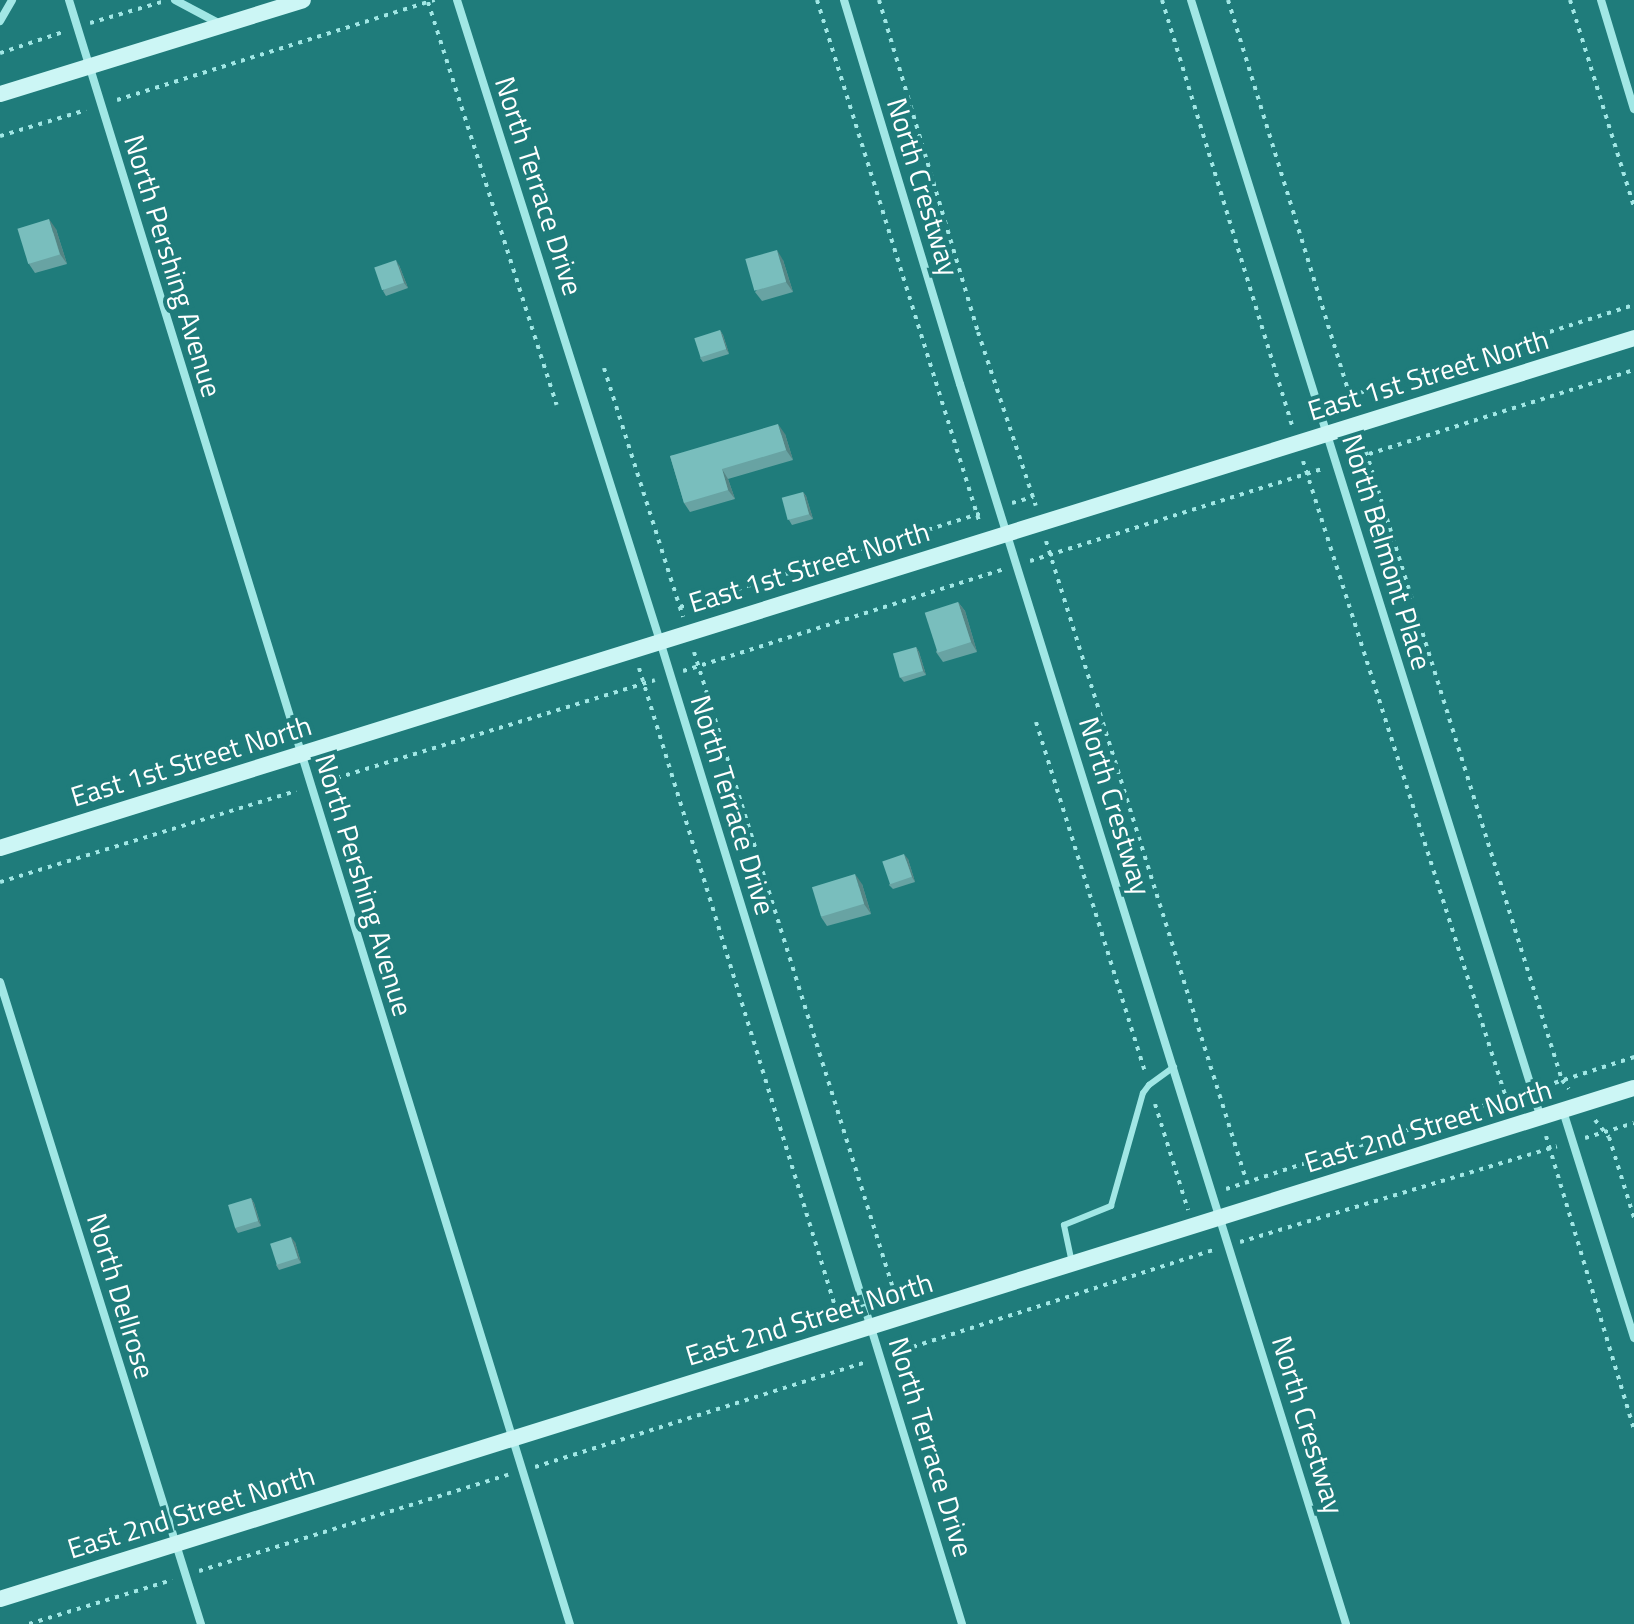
<!DOCTYPE html>
<style>
body{margin:0}
#map{position:relative;width:1634px;height:1624px;overflow:hidden;background:#1f7c7b;font-family:"Titillium Web",sans-serif}
div>[style]{position:absolute}
.path>*{height:4px;margin-top:-2px;transform-origin:0;background:repeating-linear-gradient(90deg,#a1e7e5 0 4px,transparent 0 10px)}
.lane>*{height:6px;margin:-3px;padding:0 3px;transform-origin:3px;border-radius:3px;background:#a1e7e5}
.street>*{height:8px;margin:-4px;padding:0 4px;transform-origin:4px;border-radius:4px;background:#a1e7e5}
.secondary>*{height:16px;margin:-8px;padding:0 8px;transform-origin:8px;border-radius:8px;background:#ccf6f5}
.wall>*{inset:0;background:#68a3a3}
.shaded-wall>*{inset:0;background:#558584}
.building>*{inset:0;background:#79bebd;transform-origin:0 0}
span{translate:-50% -50%;white-space:nowrap;text-align:center;line-height:1.15;-webkit-text-stroke:8px #1f7c7b;paint-order:stroke}
.street-label{font-size:28px;color:#fff}
</style>
<div id="map">
<div class="path">
<i style="left:817px;top:0;width:549px;rotate:72.72deg"></i>
<i style="left:879px;top:0;width:346px;rotate:73.4deg"></i>
<i style="left:978px;top:332px;width:183px;rotate:71.6deg"></i>
<i style="left:1162px;top:0;width:445px;rotate:73deg"></i>
<i style="left:1228px;top:0;width:426px;rotate:72.9deg"></i>
<i style="left:1570px;top:0;width:217px;rotate:72.8deg"></i>
<i style="left:428px;top:2px;width:423px;rotate:72.3deg"></i>
<i style="left:90px;top:23px;width:75px;rotate:-16.3deg"></i>
<i style="left:0;top:53px;width:66px;rotate:-18.4deg"></i>
<i style="left:117px;top:100px;width:333px;rotate:-17.5deg"></i>
<i style="left:0;top:136px;width:90px;rotate:-16.8deg"></i>
<i style="left:604px;top:368px;width:261px;rotate:72.4deg"></i>
<i style="left:1350px;top:396px;width:298px;rotate:-17.8deg"></i>
<i style="left:1363px;top:442px;width:668px;rotate:72.68deg"></i>
<i style="left:1562px;top:1080px;width:11px;rotate:52deg"></i>
<i style="left:1350px;top:460px;width:298px;rotate:-17.6deg"></i>
<i style="left:1303px;top:461px;width:669px;rotate:72.32deg"></i>
<i style="left:1506px;top:1098px;width:11px;rotate:41deg"></i>
<i style="left:1012px;top:503px;width:22px;rotate:-16deg"></i>
<i style="left:1046px;top:541px;width:679px;rotate:72.61deg"></i>
<i style="left:1030px;top:561px;width:306px;rotate:-17.5deg"></i>
<i style="left:680px;top:607px;width:319px;rotate:-17.3deg"></i>
<i style="left:694px;top:652px;width:680px;rotate:72.63deg"></i>
<i style="left:639px;top:668px;width:678px;rotate:72.93deg"></i>
<i style="left:683px;top:671px;width:335px;rotate:-17.6deg"></i>
<i style="left:1036px;top:722px;width:367px;rotate:72.7deg"></i>
<i style="left:327px;top:781px;width:343px;rotate:-17.1deg"></i>
<i style="left:0;top:882px;width:310px;rotate:-17.1deg"></i>
<i style="left:1545px;top:1086px;width:94px;rotate:-18deg"></i>
<i style="left:1155px;top:1104px;width:111px;rotate:72.7deg"></i>
<i style="left:1595px;top:1120px;width:22px;rotate:51deg"></i>
<i style="left:1609px;top:1137px;width:85px;rotate:72.8deg"></i>
<i style="left:1546px;top:1136px;width:306px;rotate:73.3deg"></i>
<i style="left:1585px;top:1138px;width:51px;rotate:-17deg"></i>
<i style="left:1226px;top:1189px;width:307px;rotate:-18deg"></i>
<i style="left:1240px;top:1242px;width:331px;rotate:-16.8deg"></i>
<i style="left:894px;top:1353px;width:335px;rotate:-17.9deg"></i>
<i style="left:535px;top:1467px;width:347px;rotate:-17.6deg"></i>
<i style="left:199px;top:1571px;width:324px;rotate:-17.3deg"></i>
<i style="left:29px;top:1624px;width:150px;rotate:-17.1deg"></i>
</div>
<div class="lane">
<i style="left:1072px;top:1263px;width:39px;rotate:-102deg"></i>
<i style="left:1064px;top:1225px;width:51px;rotate:-22deg"></i>
<i style="left:1111px;top:1206px;width:117px;rotate:-74.2deg"></i>
<i style="left:1143px;top:1093px;width:10px;rotate:-53deg"></i>
<i style="left:1149px;top:1085px;width:31px;rotate:-36deg"></i>
</div>
<div class="street">
<i style="left:69px;top:0;width:1700px;rotate:72.86deg"></i>
<i style="left:175px;top:0;width:53px;rotate:28deg"></i>
<i style="left:457px;top:0;width:672px;rotate:72.43deg"></i>
<i style="left:660px;top:641px;width:1028px;rotate:72.92deg"></i>
<i style="left:844px;top:0;width:401px;rotate:73.2deg"></i>
<i style="left:960px;top:384px;width:1299px;rotate:72.71deg"></i>
<i style="left:1191px;top:0;width:1172px;rotate:72.62deg"></i>
<i style="left:1601px;top:0;width:114px;rotate:73.2deg"></i>
<i style="left:0;top:21px;width:24px;rotate:-60deg"></i>
<i style="left:0;top:982px;width:673px;rotate:72.62deg"></i>
<i style="left:1563px;top:1111px;width:238px;rotate:72.6deg"></i>
</div>
<div class="secondary">
<i style="left:0;top:94px;width:317px;rotate:-17.2deg"></i>
<i style="left:0;top:848px;width:1712px;rotate:-17.33deg"></i>
<i style="left:0;top:1599px;width:1712px;rotate:-17.37deg"></i>
</div>
<div class="wall">
<i style="clip-path:polygon(56px 229px,67px 264px,35px 273px,29px 264px)"></i>
<i style="clip-path:polygon(783px 260px,793px 292px,762px 301px,755px 292px)"></i>
<i style="clip-path:polygon(399px 265px,408px 288px,386px 296px,383px 291px)"></i>
<i style="clip-path:polygon(720px 330px,723px 335px,729px 354px,703px 362px,700px 358px)"></i>
<i style="clip-path:polygon(785px 434px,793px 460px,728px 479px,735px 499px,690px 512px,684px 503px,670px 456px)"></i>
<i style="clip-path:polygon(803px 492px,806px 496px,813px 519px,792px 525px,789px 520px)"></i>
<i style="clip-path:polygon(958px 602px,965px 611px,977px 652px,943px 662px,936px 652px)"></i>
<i style="clip-path:polygon(916px 647px,919px 652px,926px 675px,904px 682px,900px 677px)"></i>
<i style="clip-path:polygon(908px 859px,915px 882px,893px 889px,889px 885px)"></i>
<i style="clip-path:polygon(862px 884px,871px 914px,827px 926px,821px 917px)"></i>
<i style="clip-path:polygon(251px 1198px,254px 1203px,261px 1226px,238px 1233px,235px 1228px)"></i>
<i style="clip-path:polygon(295px 1242px,301px 1263px,279px 1270px,276px 1265px)"></i>
</div>
<div class="shaded-wall">
<i style="clip-path:polygon(49px 219px,56px 229px,67px 264px,60px 254px)"></i>
<i style="clip-path:polygon(777px 250px,783px 260px,793px 292px,786px 282px)"></i>
<i style="clip-path:polygon(396px 260px,399px 265px,408px 288px,404px 283px)"></i>
<i style="clip-path:polygon(720px 330px,723px 335px,729px 354px,726px 349px)"></i>
<i style="clip-path:polygon(778px 424px,785px 434px,793px 460px,786px 450px)"></i>
<i style="clip-path:polygon(722px 469px,728px 479px,735px 499px,728px 490px)"></i>
<i style="clip-path:polygon(803px 492px,806px 496px,813px 519px,809px 514px)"></i>
<i style="clip-path:polygon(958px 602px,965px 611px,977px 652px,971px 642px)"></i>
<i style="clip-path:polygon(916px 647px,919px 652px,926px 675px,923px 671px)"></i>
<i style="clip-path:polygon(904px 854px,908px 859px,915px 882px,912px 877px)"></i>
<i style="clip-path:polygon(855px 874px,862px 884px,871px 914px,864px 904px)"></i>
<i style="clip-path:polygon(251px 1198px,254px 1203px,261px 1226px,258px 1221px)"></i>
<i style="clip-path:polygon(291px 1237px,295px 1242px,301px 1263px,298px 1258px)"></i>
</div>
<div class="building">
<i style="left:49px;top:219px;width:37px;height:33px;rotate:73deg"></i>
<i style="left:777px;top:250px;width:33px;height:33px;rotate:74deg"></i>
<i style="left:396px;top:260px;width:24px;height:23px;rotate:71deg"></i>
<i style="left:720px;top:330px;width:20px;height:27px;rotate:72deg"></i>
<i style="clip-path:polygon(778px 424px,786px 450px,722px 469px,728px 490px,684px 503px,670px 456px)"></i>
<i style="left:803px;top:492px;width:23px;height:22px;rotate:75deg"></i>
<i style="left:958px;top:602px;width:42px;height:35px;rotate:72deg"></i>
<i style="left:916px;top:647px;width:25px;height:24px;rotate:74deg"></i>
<i style="left:904px;top:854px;width:24px;height:23px;rotate:71deg"></i>
<i style="left:855px;top:874px;width:31px;height:45px;rotate:73deg"></i>
<i style="left:251px;top:1198px;width:24px;height:24px;rotate:73deg"></i>
<i style="left:291px;top:1237px;width:22px;height:22px;rotate:72deg"></i>
</div>
<div class="street-label">
<span style="left:539px;top:186px;rotate:72deg">North Terrace Drive</span>
<span style="left:923px;top:187px;rotate:73deg">North Crestway</span>
<span style="left:173px;top:266px;rotate:73deg">North Pershing Avenue</span>
<span style="left:1428px;top:375px;rotate:-17deg">East 1st Street North</span>
<span style="left:1387px;top:552px;rotate:73deg">North Belmont Place</span>
<span style="left:809px;top:567px;rotate:-17deg">East 1st Street North</span>
<span style="left:191px;top:761px;rotate:-17deg">East 1st Street North</span>
<span style="left:733px;top:805px;rotate:73deg">North Terrace Drive</span>
<span style="left:1115px;top:806px;rotate:73deg">North Crestway</span>
<span style="left:364px;top:885px;rotate:73deg">North Pershing Avenue</span>
<span style="left:1428px;top:1126px;rotate:-17deg">East 2nd Street North</span>
<span style="left:121px;top:1296px;rotate:73deg">North Dellrose</span>
<span style="left:809px;top:1319px;rotate:-17deg">East 2nd Street North</span>
<span style="left:1308px;top:1425px;rotate:73deg">North Crestway</span>
<span style="left:931px;top:1447px;rotate:73deg">North Terrace Drive</span>
<span style="left:191px;top:1512px;rotate:-17deg">East 2nd Street North</span>
</div>
</div>
